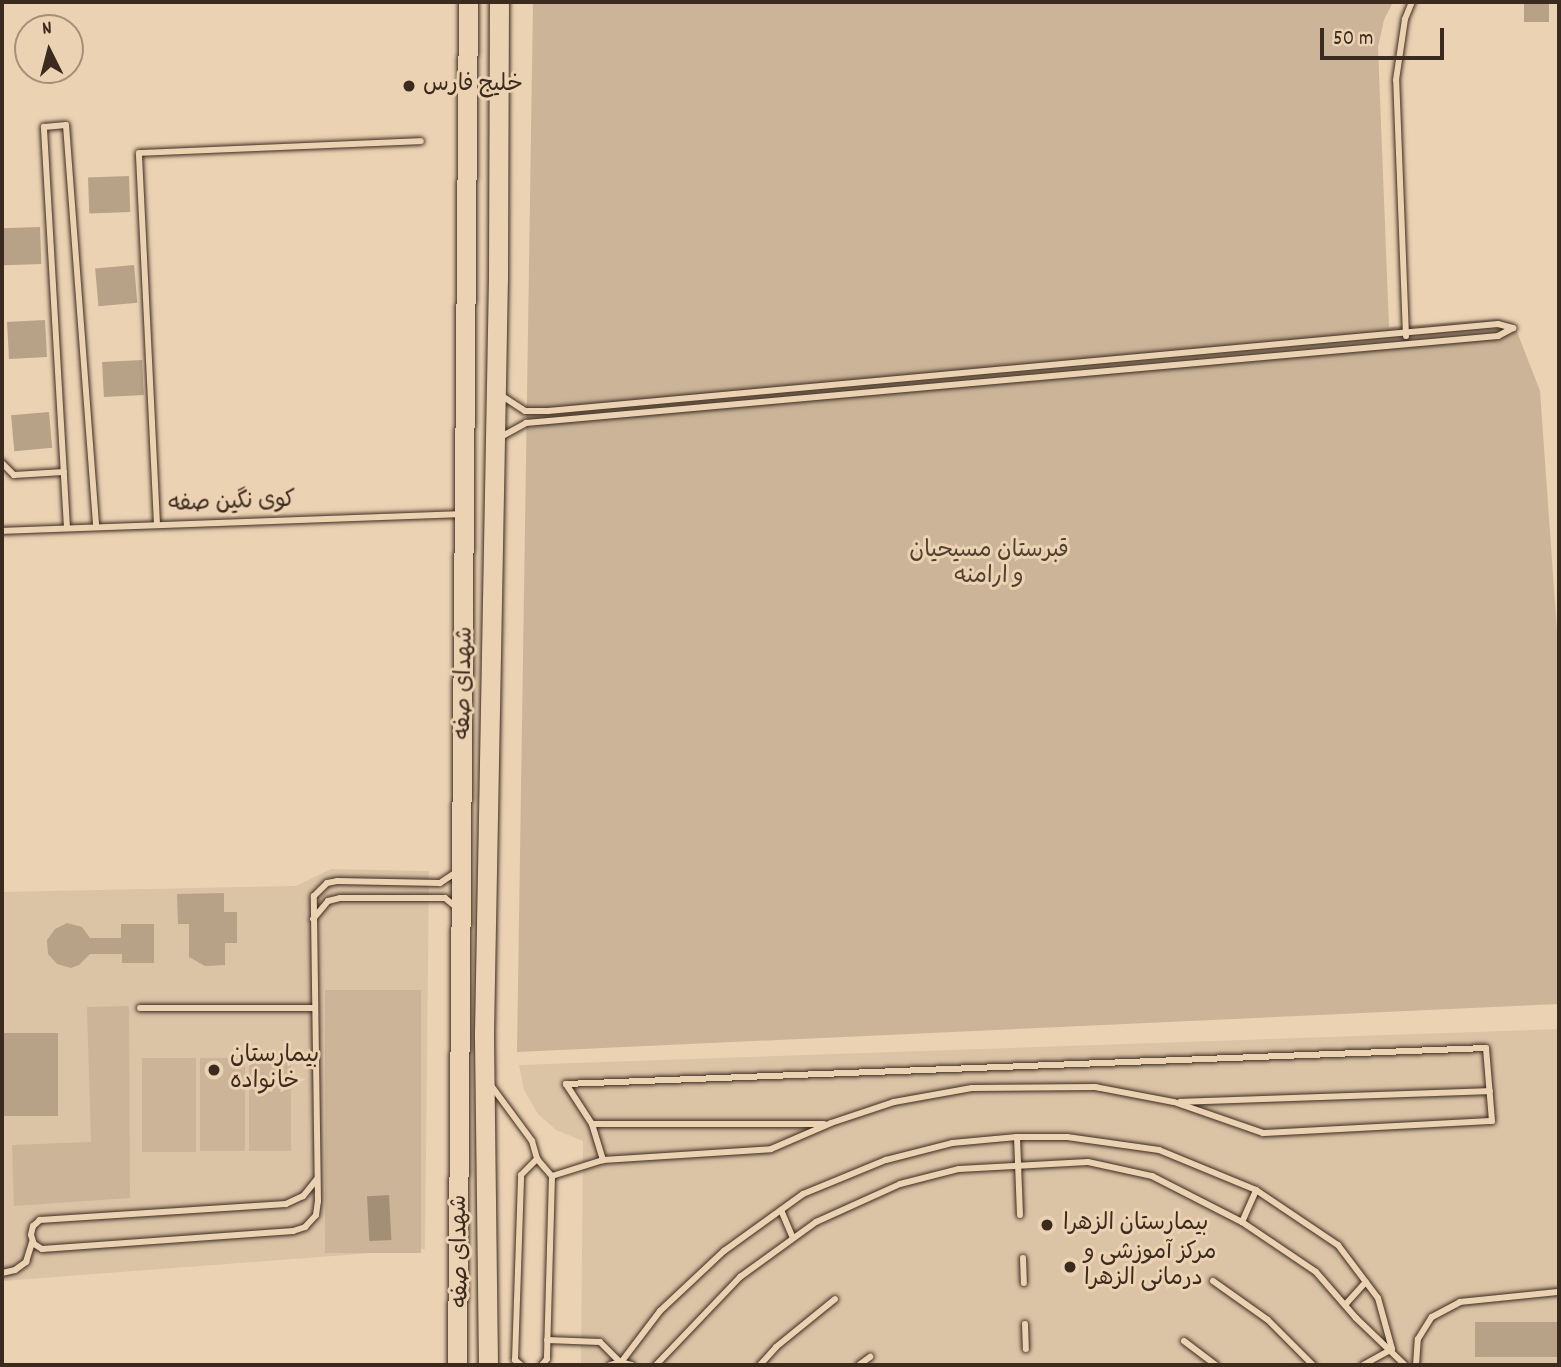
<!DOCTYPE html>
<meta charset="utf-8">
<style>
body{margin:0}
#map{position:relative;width:1561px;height:1367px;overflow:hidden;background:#ebd2b3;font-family:Dekko,"Playpen Sans Arabic",sans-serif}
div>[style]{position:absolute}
.built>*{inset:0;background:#dbc3a6}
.green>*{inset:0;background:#cbb498;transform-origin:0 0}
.water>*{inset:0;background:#a38e76;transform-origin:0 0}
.building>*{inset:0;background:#b7a187;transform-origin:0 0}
.roads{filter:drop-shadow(0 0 2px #3b2a1e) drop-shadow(0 0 2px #3b2a1e)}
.service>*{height:6px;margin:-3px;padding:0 3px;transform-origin:3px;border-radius:3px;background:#ebd2b3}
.secondary>*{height:19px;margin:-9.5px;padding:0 9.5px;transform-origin:9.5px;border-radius:9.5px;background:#ebd2b3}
.dots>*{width:19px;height:19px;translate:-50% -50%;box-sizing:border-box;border:4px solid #ebd2b3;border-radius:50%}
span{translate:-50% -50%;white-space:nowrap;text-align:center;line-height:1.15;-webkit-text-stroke:6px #ebd2b3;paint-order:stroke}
.poi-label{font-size:23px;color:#3b2a1e}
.left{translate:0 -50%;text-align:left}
.street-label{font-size:23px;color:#3b2a1e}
.park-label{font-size:23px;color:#513f30}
.frame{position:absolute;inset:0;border:4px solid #3b2a1e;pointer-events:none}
.north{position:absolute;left:14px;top:14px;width:70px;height:70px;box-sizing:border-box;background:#ebd2b3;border:2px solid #a58f77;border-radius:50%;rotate:354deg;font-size:19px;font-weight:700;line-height:28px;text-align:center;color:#3b2a1e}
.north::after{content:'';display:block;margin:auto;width:24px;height:32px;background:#3b2a1e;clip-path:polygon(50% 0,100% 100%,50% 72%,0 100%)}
.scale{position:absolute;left:1320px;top:28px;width:124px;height:32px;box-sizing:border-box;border:4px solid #3b2a1e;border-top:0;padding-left:9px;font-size:21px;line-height:24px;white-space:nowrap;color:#3b2a1e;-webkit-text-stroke:5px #ebd2b3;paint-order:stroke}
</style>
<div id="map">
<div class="built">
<i style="clip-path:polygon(331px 869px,429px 871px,425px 1249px,2px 1281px,2px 892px,296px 886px)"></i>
<i style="clip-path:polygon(1559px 1029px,1559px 1365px,581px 1365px,583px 1141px,556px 1130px,538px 1114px,524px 1090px,519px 1065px)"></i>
</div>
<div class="green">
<i style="clip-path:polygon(533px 2px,1393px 2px,1384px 20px,1378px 47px,1389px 327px,1499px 319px,1516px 329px,1540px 391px,1559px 659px,1559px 1004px,517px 1052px)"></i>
<i style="left:325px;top:990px;width:96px;height:263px"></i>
<i style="clip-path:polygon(129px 1006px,130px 1198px,14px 1206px,12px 1145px,91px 1142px,87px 1007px)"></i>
<i style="left:142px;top:1058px;width:54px;height:94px"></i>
<i style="left:200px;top:1058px;width:45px;height:93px"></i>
<i style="left:249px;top:1058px;width:42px;height:93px"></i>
</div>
<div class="water">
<i style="left:389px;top:1195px;width:45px;height:22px;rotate:87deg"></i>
</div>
<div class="building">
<i style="left:1524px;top:2px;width:25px;height:20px"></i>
<i style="left:129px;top:176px;width:36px;height:41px;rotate:88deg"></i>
<i style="left:40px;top:227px;width:37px;height:38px;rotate:88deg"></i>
<i style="left:134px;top:265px;width:38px;height:39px;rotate:85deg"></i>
<i style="left:45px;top:320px;width:37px;height:38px;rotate:87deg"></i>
<i style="left:142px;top:360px;width:35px;height:40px;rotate:87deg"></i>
<i style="left:49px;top:412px;width:36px;height:38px;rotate:85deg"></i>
<i style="clip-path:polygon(224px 893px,224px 912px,237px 912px,237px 943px,225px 943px,225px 965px,205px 966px,189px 957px,189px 924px,178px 924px,177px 894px)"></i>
<i style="clip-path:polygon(67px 923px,82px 927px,90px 938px,121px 938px,121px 924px,154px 924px,154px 963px,122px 963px,122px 954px,90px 954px,79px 965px,71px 968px,57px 964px,48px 954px,47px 940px,55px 929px)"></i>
<i style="left:2px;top:1033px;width:56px;height:83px"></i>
<i style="left:1559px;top:1322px;width:35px;height:84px;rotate:90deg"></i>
</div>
<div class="roads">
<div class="service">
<i style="left:1406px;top:336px;width:256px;rotate:-92.2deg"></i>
<i style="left:1396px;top:80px;width:62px;rotate:-81.6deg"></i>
<i style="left:1405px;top:19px;width:18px;rotate:-68deg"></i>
<i style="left:499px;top:394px;width:31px;rotate:33deg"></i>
<i style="left:525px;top:411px;width:23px"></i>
<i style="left:548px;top:411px;width:954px;rotate:-5.23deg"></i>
<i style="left:1498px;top:324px;width:16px;rotate:15deg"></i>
<i style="left:499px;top:438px;width:31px;rotate:-29deg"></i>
<i style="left:526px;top:423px;width:976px;rotate:-5.11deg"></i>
<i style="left:1498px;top:336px;width:17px;rotate:-28deg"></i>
<i style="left:2px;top:463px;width:17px;rotate:45deg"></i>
<i style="left:14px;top:475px;width:50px;rotate:-3.4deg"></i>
<i style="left:157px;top:524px;width:371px;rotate:-92.8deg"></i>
<i style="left:139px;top:153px;width:282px;rotate:-2.4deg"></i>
<i style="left:67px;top:528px;width:402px;rotate:-93.3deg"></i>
<i style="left:44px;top:127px;width:22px;rotate:-5deg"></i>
<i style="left:66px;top:125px;width:403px;rotate:85.7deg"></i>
<i style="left:2px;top:531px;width:459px;rotate:-2.1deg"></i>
<i style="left:313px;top:919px;width:23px;rotate:-50deg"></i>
<i style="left:328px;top:901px;width:12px;rotate:-14deg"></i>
<i style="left:340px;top:898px;width:105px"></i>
<i style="left:445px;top:898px;width:14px;rotate:39deg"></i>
<i style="left:140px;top:1008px;width:175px"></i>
<i style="left:490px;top:1084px;width:71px;rotate:53.6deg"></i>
<i style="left:532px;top:1141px;width:19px;rotate:74deg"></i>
<i style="left:537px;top:1159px;width:23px;rotate:49deg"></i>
<i style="left:552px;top:1176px;width:183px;rotate:91.6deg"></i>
<i style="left:547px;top:1359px;width:8px;rotate:130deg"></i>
<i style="left:566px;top:1084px;width:48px;rotate:57deg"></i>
<i style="left:592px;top:1124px;width:38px;rotate:73deg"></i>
<i style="left:1180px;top:1102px;width:310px;rotate:-2deg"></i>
<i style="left:592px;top:1124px;width:232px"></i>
<i style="left:1017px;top:1137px;width:78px;rotate:87.8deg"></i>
<i style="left:552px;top:1176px;width:53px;rotate:-17.4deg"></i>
<i style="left:603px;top:1160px;width:168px;rotate:-3.7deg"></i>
<i style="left:771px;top:1149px;width:65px;rotate:-23.4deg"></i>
<i style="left:831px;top:1123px;width:66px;rotate:-18.4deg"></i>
<i style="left:894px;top:1102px;width:79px;rotate:-10.2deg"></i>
<i style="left:972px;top:1088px;width:123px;rotate:-0.5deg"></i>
<i style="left:1095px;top:1087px;width:80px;rotate:10.8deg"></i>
<i style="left:1174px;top:1102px;width:94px;rotate:19.2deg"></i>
<i style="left:1263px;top:1133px;width:229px;rotate:-3deg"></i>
<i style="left:1492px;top:1121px;width:73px;rotate:-94.7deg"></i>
<i style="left:1486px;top:1048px;width:921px;rotate:177.76deg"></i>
<i style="left:317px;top:1179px;width:22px;rotate:129deg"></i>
<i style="left:303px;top:1196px;width:19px;rotate:155deg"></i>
<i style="left:286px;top:1204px;width:247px;rotate:176.3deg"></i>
<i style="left:40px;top:1220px;width:9px;rotate:139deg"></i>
<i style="left:33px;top:1226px;width:9px;rotate:103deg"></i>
<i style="left:31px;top:1235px;width:9px;rotate:72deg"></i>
<i style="left:34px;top:1244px;width:9px;rotate:32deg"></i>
<i style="left:42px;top:1249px;width:252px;rotate:-4.1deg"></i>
<i style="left:293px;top:1231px;width:13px;rotate:-18deg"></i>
<i style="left:305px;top:1227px;width:16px;rotate:-47deg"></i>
<i style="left:316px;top:1215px;width:14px;rotate:-82deg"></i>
<i style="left:318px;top:1201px;width:305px;rotate:-90.8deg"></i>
<i style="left:314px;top:896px;width:18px;rotate:-45deg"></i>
<i style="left:327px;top:883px;width:10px;rotate:-11deg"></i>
<i style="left:337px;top:881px;width:103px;rotate:1.1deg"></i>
<i style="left:440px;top:883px;width:18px;rotate:-34deg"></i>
<i style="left:781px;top:1210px;width:30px;rotate:67deg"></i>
<i style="left:1242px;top:1222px;width:35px;rotate:-66deg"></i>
<i style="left:1023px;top:1258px;width:25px;rotate:88deg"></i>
<i style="left:2px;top:1273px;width:13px;rotate:-13deg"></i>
<i style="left:15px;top:1270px;width:14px;rotate:-36deg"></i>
<i style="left:26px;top:1262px;width:21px;rotate:-73deg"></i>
<i style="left:1213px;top:1281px;width:67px;rotate:35.3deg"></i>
<i style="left:1268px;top:1320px;width:64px;rotate:45deg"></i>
<i style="left:1345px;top:1305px;width:31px;rotate:-48deg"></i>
<i style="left:1025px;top:1324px;width:25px;rotate:88deg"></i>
<i style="left:547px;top:1340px;width:53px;rotate:2.2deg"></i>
<i style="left:600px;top:1342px;width:28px;rotate:45deg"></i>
<i style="left:620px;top:1362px;width:10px;rotate:163deg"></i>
<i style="left:1184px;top:1341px;width:40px;rotate:37deg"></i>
<i style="left:620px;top:1362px;width:12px;rotate:14deg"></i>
<i style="left:521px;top:1365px;width:8px;rotate:-140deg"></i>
<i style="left:515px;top:1360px;width:185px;rotate:-88.1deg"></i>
<i style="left:521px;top:1175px;width:23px;rotate:-45deg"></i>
<i style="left:619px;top:1365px;width:68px;rotate:-52.8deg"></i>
<i style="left:660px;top:1311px;width:88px;rotate:-43.2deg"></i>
<i style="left:724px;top:1251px;width:97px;rotate:-35.8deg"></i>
<i style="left:803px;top:1194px;width:90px;rotate:-22.3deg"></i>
<i style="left:886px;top:1160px;width:68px;rotate:-14.4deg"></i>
<i style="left:952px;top:1143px;width:65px;rotate:-5.3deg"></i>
<i style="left:1017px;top:1137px;width:50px"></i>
<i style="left:1067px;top:1137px;width:93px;rotate:8deg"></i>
<i style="left:1159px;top:1150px;width:105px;rotate:22.4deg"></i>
<i style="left:1256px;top:1190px;width:99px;rotate:33.9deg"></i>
<i style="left:1338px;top:1245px;width:66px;rotate:53deg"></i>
<i style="left:1378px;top:1298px;width:53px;rotate:74.6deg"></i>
<i style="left:656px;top:1365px;width:122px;rotate:-46.3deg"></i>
<i style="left:740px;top:1277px;width:94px;rotate:-35.9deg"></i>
<i style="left:816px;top:1222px;width:92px;rotate:-24.3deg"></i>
<i style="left:900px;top:1184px;width:61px;rotate:-14.3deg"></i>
<i style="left:959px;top:1169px;width:129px;rotate:-3.1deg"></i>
<i style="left:1088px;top:1162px;width:66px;rotate:12.3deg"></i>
<i style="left:1152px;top:1176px;width:101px;rotate:27.1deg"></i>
<i style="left:1242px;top:1222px;width:89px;rotate:34deg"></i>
<i style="left:1316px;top:1272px;width:61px;rotate:49deg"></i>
<i style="left:1356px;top:1318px;width:68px;rotate:43.8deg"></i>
<i style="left:760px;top:1365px;width:24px;rotate:-48deg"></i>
<i style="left:776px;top:1347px;width:76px;rotate:-39.1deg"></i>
<i style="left:859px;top:1365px;width:14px;rotate:-36deg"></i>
<i style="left:1363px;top:1365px;width:33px;rotate:-29deg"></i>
<i style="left:1416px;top:1365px;width:26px;rotate:-86deg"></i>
<i style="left:1418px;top:1339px;width:26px;rotate:-58deg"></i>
<i style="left:1432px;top:1317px;width:32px;rotate:-28deg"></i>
<i style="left:1460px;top:1302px;width:100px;rotate:-5.8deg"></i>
</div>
<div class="secondary">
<i style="left:457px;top:1365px;width:1363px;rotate:-89.54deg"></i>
<i style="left:488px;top:1365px;width:332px;rotate:-90.7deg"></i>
<i style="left:484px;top:1033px;width:755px;rotate:-88.94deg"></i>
<i style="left:498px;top:278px;width:276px;rotate:-89.8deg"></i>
</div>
</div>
<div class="dots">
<i style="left:409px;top:86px;background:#3b2a1e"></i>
<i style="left:214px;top:1070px;background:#3b2a1e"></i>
<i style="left:1047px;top:1225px;background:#3b2a1e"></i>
<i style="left:1070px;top:1267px;background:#3b2a1e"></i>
</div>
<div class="poi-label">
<span class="left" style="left:423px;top:86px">خلیج فارس</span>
<span class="left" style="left:230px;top:1070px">بیمارستان<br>خانواده</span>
<span class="left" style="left:1063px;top:1225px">بیمارستان الزهرا</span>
<span class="left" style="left:1084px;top:1267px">مرکز آموزشی و<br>درمانی الزهرا</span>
</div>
<div class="street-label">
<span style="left:232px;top:504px;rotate:-2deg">کوی نگین صفه</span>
<span style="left:466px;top:683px;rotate:-89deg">شهدای صفه</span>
<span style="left:462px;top:1251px;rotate:-91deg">شهدای صفه</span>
</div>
<div class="park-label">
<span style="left:989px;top:565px">قبرستان مسیحیان<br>و ارامنه</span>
</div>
<div class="frame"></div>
<div class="north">N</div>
<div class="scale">50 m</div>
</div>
